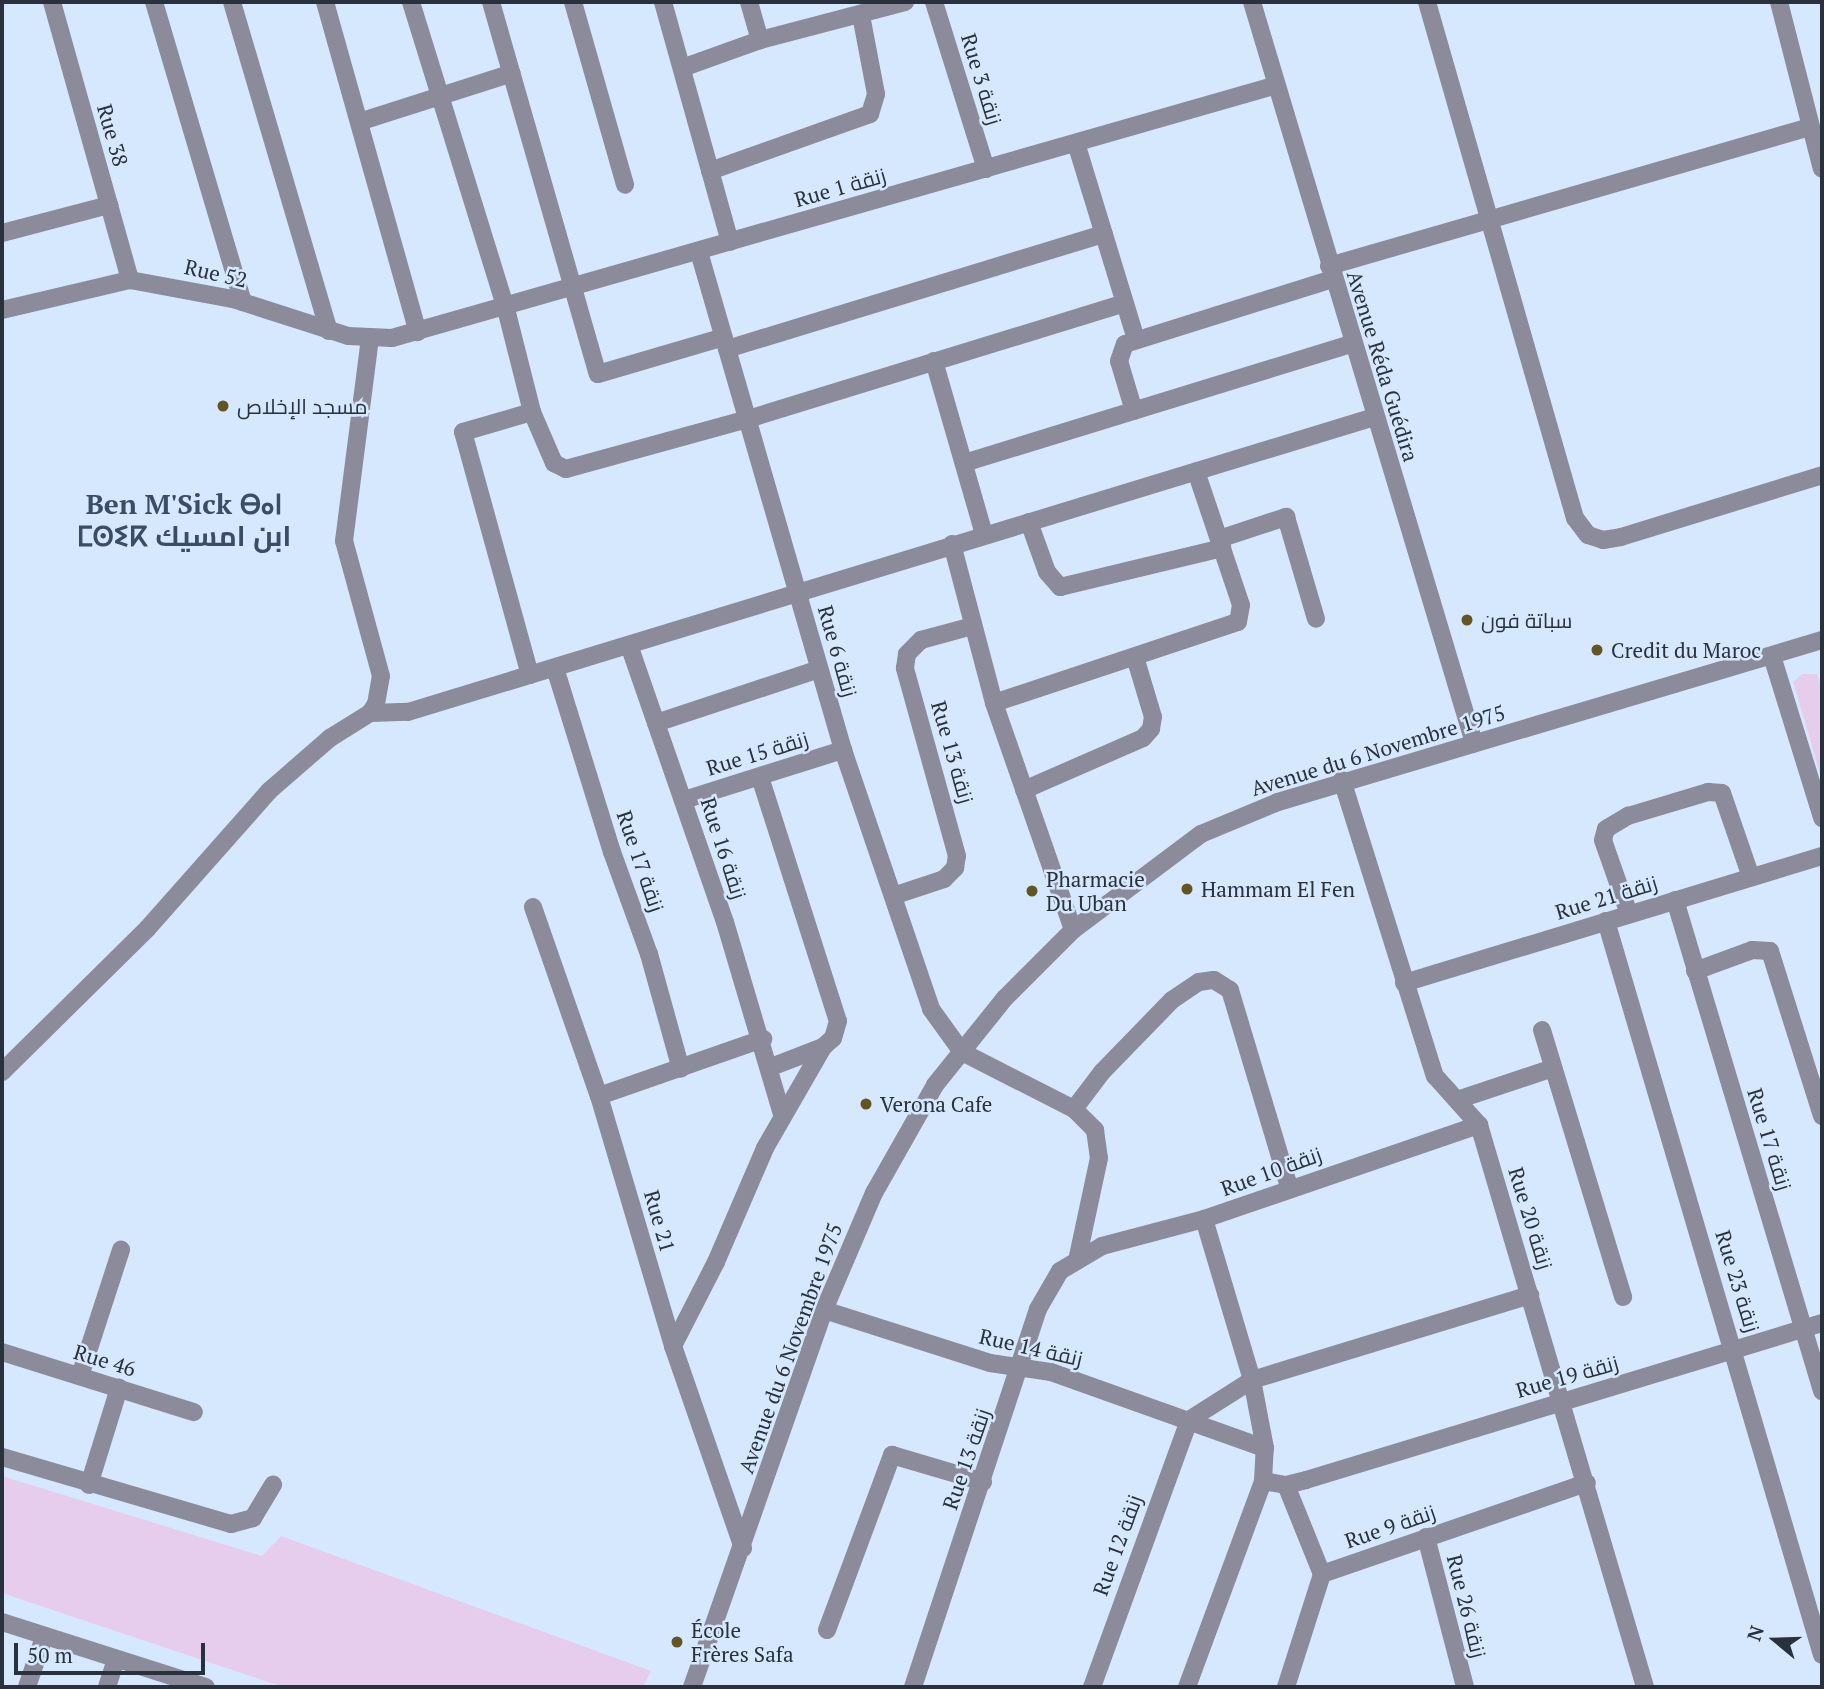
<!DOCTYPE html>
<meta charset="utf-8">
<style>
body{margin:0}
#map{position:relative;width:1824px;height:1689px;overflow:hidden;background:#d6e8fe;font-family:"PT Serif",Cairo,"Noto Sans Tifinagh",serif}
div>[style]{position:absolute}
.green>*{inset:0;background:#e6cdee}
.minor>*{height:18px;margin:-9px;padding:0 9px;transform-origin:9px;border-radius:9px;background:#8b8b9c}
.dots>*{width:19px;height:19px;translate:-50% -50%;box-sizing:border-box;border:4px solid #d6e8fe;border-radius:50%}
span{translate:-50% -50%;white-space:nowrap;text-align:center;line-height:1.15;-webkit-text-stroke:5px #d6e8fe;paint-order:stroke}
.street-label{font-size:21px;color:#29313c}
.poi-label{font-size:21px;color:#29313c}
.left{translate:0 -50%;text-align:left}
.district-label{font-size:28px;color:#3a4d64;font-weight:700}
.frame{position:absolute;inset:0;border:4px solid #29313c;pointer-events:none}
.north{position:absolute;left:1740px;top:1605px;width:70px;height:70px;-webkit-text-stroke:5px #d6e8fe;paint-order:stroke;rotate:289deg;font-size:19px;font-weight:700;line-height:28px;text-align:center;color:#29313c}
.north::after{content:'';display:block;margin:auto;width:24px;height:32px;background:#29313c;clip-path:polygon(50% 0,100% 100%,50% 72%,0 100%)}
.scale{position:absolute;left:14px;top:1643px;width:191px;height:32px;box-sizing:border-box;border:4px solid #29313c;border-top:0;padding-left:9px;font-size:21px;line-height:24px;white-space:nowrap;color:#29313c;-webkit-text-stroke:5px #d6e8fe;paint-order:stroke}
</style>
<div id="map">
<div class="green">
<i style="clip-path:polygon(1802px 674px,1817px 674px,1822px 691px,1822px 780px,1793px 682px)"></i>
<i style="clip-path:polygon(2px 1476px,262px 1556px,281px 1536px,651px 1671px,643px 1687px,283px 1687px,2px 1593px)"></i>
</div>
<div class="minor">
<i style="left:52px;top:2px;width:289px;rotate:74.3deg"></i>
<i style="left:154px;top:2px;width:313px;rotate:73.5deg"></i>
<i style="left:232px;top:2px;width:343px;rotate:73.6deg"></i>
<i style="left:325px;top:2px;width:343px;rotate:74.3deg"></i>
<i style="left:411px;top:2px;width:321px;rotate:72.8deg"></i>
<i style="left:506px;top:309px;width:106px;rotate:75.8deg"></i>
<i style="left:532px;top:412px;width:56px;rotate:66.7deg"></i>
<i style="left:554px;top:463px;width:13px;rotate:27deg"></i>
<i style="left:566px;top:469px;width:189px;rotate:-15.4deg"></i>
<i style="left:748px;top:419px;width:394px;rotate:-17.1deg"></i>
<i style="left:491px;top:2px;width:387px;rotate:74deg"></i>
<i style="left:598px;top:374px;width:131px;rotate:-16.4deg"></i>
<i style="left:573px;top:2px;width:190px;rotate:74.1deg"></i>
<i style="left:663px;top:2px;width:249px;rotate:74.4deg"></i>
<i style="left:749px;top:2px;width:40px;rotate:74deg"></i>
<i style="left:934px;top:2px;width:175px;rotate:72.7deg"></i>
<i style="left:1252px;top:2px;width:774px;rotate:73.32deg"></i>
<i style="left:1427px;top:2px;width:537px;rotate:74deg"></i>
<i style="left:1575px;top:518px;width:21px;rotate:53deg"></i>
<i style="left:1588px;top:535px;width:16px;rotate:18deg"></i>
<i style="left:1603px;top:540px;width:18px;rotate:-9deg"></i>
<i style="left:1621px;top:537px;width:210px;rotate:-17.1deg"></i>
<i style="left:1779px;top:2px;width:172px;rotate:75.6deg"></i>
<i style="left:682px;top:68px;width:83px;rotate:-19.7deg"></i>
<i style="left:760px;top:40px;width:150px;rotate:-14.7deg"></i>
<i style="left:362px;top:121px;width:157px;rotate:-17.7deg"></i>
<i style="left:1076px;top:143px;width:205px;rotate:73deg"></i>
<i style="left:710px;top:171px;width:170px;rotate:-19.6deg"></i>
<i style="left:870px;top:114px;width:21px;rotate:-73deg"></i>
<i style="left:876px;top:94px;width:80px;rotate:-100.8deg"></i>
<i style="left:2px;top:233px;width:111px;rotate:-14.7deg"></i>
<i style="left:699px;top:252px;width:518px;rotate:73.87deg"></i>
<i style="left:843px;top:750px;width:274px;rotate:71.2deg"></i>
<i style="left:931px;top:1009px;width:53px;rotate:54.2deg"></i>
<i style="left:962px;top:1052px;width:126px;rotate:27deg"></i>
<i style="left:1074px;top:1109px;width:30px;rotate:45deg"></i>
<i style="left:1095px;top:1130px;width:28px;rotate:82deg"></i>
<i style="left:1099px;top:1158px;width:100px;rotate:102.1deg"></i>
<i style="left:1329px;top:266px;width:501px;rotate:-16.12deg"></i>
<i style="left:2px;top:310px;width:131px;rotate:-13.2deg"></i>
<i style="left:130px;top:280px;width:105px;rotate:10.5deg"></i>
<i style="left:233px;top:299px;width:121px;rotate:17.8deg"></i>
<i style="left:348px;top:336px;width:44px;rotate:2.6deg"></i>
<i style="left:392px;top:338px;width:917px;rotate:-15.95deg"></i>
<i style="left:727px;top:349px;width:394px;rotate:-17deg"></i>
<i style="left:934px;top:361px;width:180px;rotate:73.9deg"></i>
<i style="left:1134px;top:411px;width:52px;rotate:-106.7deg"></i>
<i style="left:1119px;top:361px;width:18px;rotate:-71deg"></i>
<i style="left:1125px;top:344px;width:218px;rotate:-17.4deg"></i>
<i style="left:964px;top:463px;width:406px;rotate:-17.1deg"></i>
<i style="left:1029px;top:522px;width:53px;rotate:70.2deg"></i>
<i style="left:1047px;top:572px;width:20px;rotate:49deg"></i>
<i style="left:1060px;top:587px;width:167px;rotate:-13.5deg"></i>
<i style="left:1219px;top:539px;width:71px;rotate:-18.2deg"></i>
<i style="left:1286px;top:517px;width:106px;rotate:73.6deg"></i>
<i style="left:952px;top:544px;width:164px;rotate:75.2deg"></i>
<i style="left:994px;top:703px;width:240px;rotate:70.8deg"></i>
<i style="left:629px;top:645px;width:293px;rotate:70.9deg"></i>
<i style="left:725px;top:922px;width:200px;rotate:73.5deg"></i>
<i style="left:1772px;top:656px;width:170px;rotate:72.8deg"></i>
<i style="left:555px;top:668px;width:193px;rotate:72.8deg"></i>
<i style="left:612px;top:852px;width:109px;rotate:70.1deg"></i>
<i style="left:649px;top:954px;width:119px;rotate:74.5deg"></i>
<i style="left:530px;top:675px;width:252px;rotate:-105.4deg"></i>
<i style="left:463px;top:432px;width:72px;rotate:-16.2deg"></i>
<i style="left:994px;top:703px;width:257px;rotate:-18.4deg"></i>
<i style="left:1238px;top:622px;width:17px;rotate:-80deg"></i>
<i style="left:1241px;top:605px;width:141px;rotate:-108.6deg"></i>
<i style="left:370px;top:713px;width:38px;rotate:-2deg"></i>
<i style="left:408px;top:712px;width:1010px;rotate:-16.98deg"></i>
<i style="left:656px;top:723px;width:172px;rotate:-18.3deg"></i>
<i style="left:760px;top:777px;width:256px;rotate:72.3deg"></i>
<i style="left:838px;top:1021px;width:18px;rotate:106deg"></i>
<i style="left:833px;top:1038px;width:13px;rotate:138deg"></i>
<i style="left:823px;top:1047px;width:56px;rotate:159deg"></i>
<i style="left:1342px;top:780px;width:310px;rotate:72.6deg"></i>
<i style="left:1435px;top:1076px;width:66px;rotate:48.1deg"></i>
<i style="left:1479px;top:1125px;width:586px;rotate:73.54deg"></i>
<i style="left:1024px;top:790px;width:130px;rotate:-23.6deg"></i>
<i style="left:1143px;top:738px;width:12px;rotate:-48deg"></i>
<i style="left:1151px;top:729px;width:12px;rotate:-81deg"></i>
<i style="left:1153px;top:717px;width:63px;rotate:-106.7deg"></i>
<i style="left:684px;top:800px;width:167px;rotate:-17.5deg"></i>
<i style="left:893px;top:896px;width:54px;rotate:-18.4deg"></i>
<i style="left:944px;top:879px;width:16px;rotate:-45deg"></i>
<i style="left:955px;top:868px;width:12px;rotate:-81deg"></i>
<i style="left:957px;top:856px;width:195px;rotate:-105.5deg"></i>
<i style="left:905px;top:668px;width:14px;rotate:-82deg"></i>
<i style="left:907px;top:654px;width:20px;rotate:-45deg"></i>
<i style="left:921px;top:640px;width:54px;rotate:-15.1deg"></i>
<i style="left:1675px;top:900px;width:513px;rotate:73.33deg"></i>
<i style="left:533px;top:907px;width:200px;rotate:70.8deg"></i>
<i style="left:599px;top:1096px;width:261px;rotate:73.5deg"></i>
<i style="left:673px;top:1346px;width:214px;rotate:70.9deg"></i>
<i style="left:1629px;top:914px;width:78px;rotate:-109.4deg"></i>
<i style="left:1603px;top:840px;width:11px;rotate:-75deg"></i>
<i style="left:1606px;top:829px;width:26px;rotate:-31deg"></i>
<i style="left:1628px;top:816px;width:84px;rotate:-16.7deg"></i>
<i style="left:1708px;top:792px;width:14px;rotate:4deg"></i>
<i style="left:1722px;top:793px;width:89px;rotate:71deg"></i>
<i style="left:1606px;top:921px;width:765px;rotate:73.6deg"></i>
<i style="left:1695px;top:971px;width:61px;rotate:-20.2deg"></i>
<i style="left:1752px;top:950px;width:18px;rotate:3deg"></i>
<i style="left:1770px;top:951px;width:173px;rotate:72.5deg"></i>
<i style="left:1404px;top:983px;width:437px;rotate:-16.9deg"></i>
<i style="left:1542px;top:1030px;width:279px;rotate:73.1deg"></i>
<i style="left:2px;top:1072px;width:204px;rotate:-44.6deg"></i>
<i style="left:147px;top:929px;width:184px;rotate:-48.5deg"></i>
<i style="left:269px;top:791px;width:81px;rotate:-41deg"></i>
<i style="left:330px;top:738px;width:47px;rotate:-32deg"></i>
<i style="left:370px;top:713px;width:11px;rotate:-56deg"></i>
<i style="left:376px;top:704px;width:28px;rotate:-80deg"></i>
<i style="left:381px;top:676px;width:140px;rotate:-105.3deg"></i>
<i style="left:344px;top:541px;width:204px;rotate:-82.7deg"></i>
<i style="left:599px;top:1096px;width:174px;rotate:-19.2deg"></i>
<i style="left:1460px;top:1099px;width:98px;rotate:-18.4deg"></i>
<i style="left:1074px;top:1109px;width:46px;rotate:-52.9deg"></i>
<i style="left:1102px;top:1072px;width:100px;rotate:-45.8deg"></i>
<i style="left:1172px;top:1000px;width:32px;rotate:-34deg"></i>
<i style="left:1199px;top:982px;width:15px;rotate:-8deg"></i>
<i style="left:1214px;top:980px;width:19px;rotate:32deg"></i>
<i style="left:1230px;top:990px;width:206px;rotate:73.3deg"></i>
<i style="left:824px;top:1310px;width:174px;rotate:17.7deg"></i>
<i style="left:990px;top:1363px;width:62px;rotate:8.4deg"></i>
<i style="left:1051px;top:1372px;width:227px;rotate:19.6deg"></i>
<i style="left:673px;top:1346px;width:94px;rotate:-62.9deg"></i>
<i style="left:716px;top:1262px;width:124px;rotate:-66.7deg"></i>
<i style="left:765px;top:1148px;width:116px;rotate:-60.1deg"></i>
<i style="left:2px;top:1352px;width:201px;rotate:17.4deg"></i>
<i style="left:80px;top:1376px;width:133px;rotate:-72deg"></i>
<i style="left:2px;top:1457px;width:239px;rotate:16.3deg"></i>
<i style="left:231px;top:1524px;width:23px;rotate:-15deg"></i>
<i style="left:253px;top:1518px;width:39px;rotate:-59deg"></i>
<i style="left:1263px;top:1481px;width:23px;rotate:10deg"></i>
<i style="left:1286px;top:1485px;width:21px;rotate:-14deg"></i>
<i style="left:1306px;top:1480px;width:539px;rotate:-16.92deg"></i>
<i style="left:89px;top:1485px;width:102px;rotate:-72.8deg"></i>
<i style="left:1286px;top:1485px;width:96px;rotate:68deg"></i>
<i style="left:1426px;top:1537px;width:155px;rotate:75.4deg"></i>
<i style="left:1322px;top:1574px;width:280px;rotate:-19deg"></i>
<i style="left:2px;top:1622px;width:214px;rotate:17.7deg"></i>
<i style="left:827px;top:1630px;width:187px;rotate:-69.6deg"></i>
<i style="left:892px;top:1455px;width:95px;rotate:16.5deg"></i>
<i style="left:27px;top:1687px;width:53px;rotate:-71.2deg"></i>
<i style="left:107px;top:1687px;width:29px;rotate:-72deg"></i>
<i style="left:692px;top:1687px;width:399px;rotate:-70.7deg"></i>
<i style="left:824px;top:1310px;width:127px;rotate:-66.9deg"></i>
<i style="left:874px;top:1193px;width:124px;rotate:-60.5deg"></i>
<i style="left:935px;top:1085px;width:112px;rotate:-51.2deg"></i>
<i style="left:1005px;top:998px;width:96px;rotate:-45deg"></i>
<i style="left:1073px;top:930px;width:160px;rotate:-36.9deg"></i>
<i style="left:1201px;top:834px;width:83px;rotate:-22.6deg"></i>
<i style="left:1278px;top:802px;width:568px;rotate:-16.58deg"></i>
<i style="left:913px;top:1687px;width:398px;rotate:-71.7deg"></i>
<i style="left:1038px;top:1309px;width:44px;rotate:-59.9deg"></i>
<i style="left:1060px;top:1271px;width:49px;rotate:-30.8deg"></i>
<i style="left:1102px;top:1246px;width:106px;rotate:-14.8deg"></i>
<i style="left:1204px;top:1219px;width:291px;rotate:-18.9deg"></i>
<i style="left:1092px;top:1687px;width:284px;rotate:-70deg"></i>
<i style="left:1189px;top:1420px;width:75px;rotate:-32.4deg"></i>
<i style="left:1252px;top:1380px;width:291px;rotate:-17deg"></i>
<i style="left:1187px;top:1687px;width:220px;rotate:-69.7deg"></i>
<i style="left:1263px;top:1481px;width:33px;rotate:-87deg"></i>
<i style="left:1265px;top:1448px;width:69px;rotate:-100.8deg"></i>
<i style="left:1252px;top:1380px;width:168px;rotate:-106.6deg"></i>
<i style="left:1286px;top:1687px;width:119px;rotate:-72.3deg"></i>
</div>
<div class="dots">
<i style="left:223px;top:406px;background:#635522"></i>
<i style="left:1467px;top:620px;background:#635522"></i>
<i style="left:1597px;top:650px;background:#635522"></i>
<i style="left:1187px;top:889px;background:#635522"></i>
<i style="left:1032px;top:891px;background:#635522"></i>
<i style="left:866px;top:1104px;background:#635522"></i>
<i style="left:677px;top:1642px;background:#635522"></i>
</div>
<div class="street-label">
<span style="left:982px;top:79px;rotate:73deg">Rue 3 زنقة</span>
<span style="left:113px;top:135px;rotate:74deg">Rue 38</span>
<span style="left:840px;top:187px;rotate:-16deg">Rue 1 زنقة</span>
<span style="left:216px;top:273px;rotate:13deg">Rue 52</span>
<span style="left:1383px;top:366px;rotate:73deg">Avenue Réda Guédira</span>
<span style="left:838px;top:651px;rotate:74deg">Rue 6 زنقة</span>
<span style="left:1378px;top:750px;rotate:-17deg">Avenue du 6 Novembre 1975</span>
<span style="left:953px;top:752px;rotate:74deg">Rue 13 زنقة</span>
<span style="left:757px;top:753px;rotate:-17deg">Rue 15 زنقة</span>
<span style="left:724px;top:848px;rotate:72deg">Rue 16 زنقة</span>
<span style="left:641px;top:861px;rotate:71deg">Rue 17 زنقة</span>
<span style="left:1606px;top:897px;rotate:-17deg">Rue 21 زنقة</span>
<span style="left:1770px;top:1139px;rotate:73deg">Rue 17 زنقة</span>
<span style="left:1271px;top:1171px;rotate:-20deg">Rue 10 زنقة</span>
<span style="left:1531px;top:1218px;rotate:73deg">Rue 20 زنقة</span>
<span style="left:660px;top:1221px;rotate:74deg">Rue 21</span>
<span style="left:1738px;top:1281px;rotate:73deg">Rue 23 زنقة</span>
<span style="left:1031px;top:1347px;rotate:13deg">Rue 14 زنقة</span>
<span style="left:790px;top:1348px;rotate:-70deg">Avenue du 6 Novembre 1975</span>
<span style="left:105px;top:1360px;rotate:17deg">Rue 46</span>
<span style="left:1567px;top:1376px;rotate:-16deg">Rue 19 زنقة</span>
<span style="left:966px;top:1459px;rotate:-71deg">Rue 13 زنقة</span>
<span style="left:1390px;top:1526px;rotate:-19deg">Rue 9 زنقة</span>
<span style="left:1117px;top:1545px;rotate:-70deg">Rue 12 زنقة</span>
<span style="left:1467px;top:1606px;rotate:76deg">Rue 26 زنقة</span>
</div>
<div class="poi-label">
<span class="left" style="left:237px;top:406px">مسجد الإخلاص</span>
<span class="left" style="left:1481px;top:620px">سباتة فون</span>
<span class="left" style="left:1611px;top:650px">Credit du Maroc</span>
<span class="left" style="left:1046px;top:891px">Pharmacie<br>Du Uban</span>
<span class="left" style="left:1201px;top:889px">Hammam El Fen</span>
<span class="left" style="left:880px;top:1104px">Verona Cafe</span>
<span class="left" style="left:691px;top:1642px">École<br>Frères Safa</span>
</div>
<div class="district-label">
<span style="left:184px;top:520px">Ben M'Sick ⴱⴰⵏ<br>ⵎⵙⵉⴽ ابن امسيك</span>
</div>
<div class="frame"></div>
<div class="north">N</div>
<div class="scale">50 m</div>
</div>
